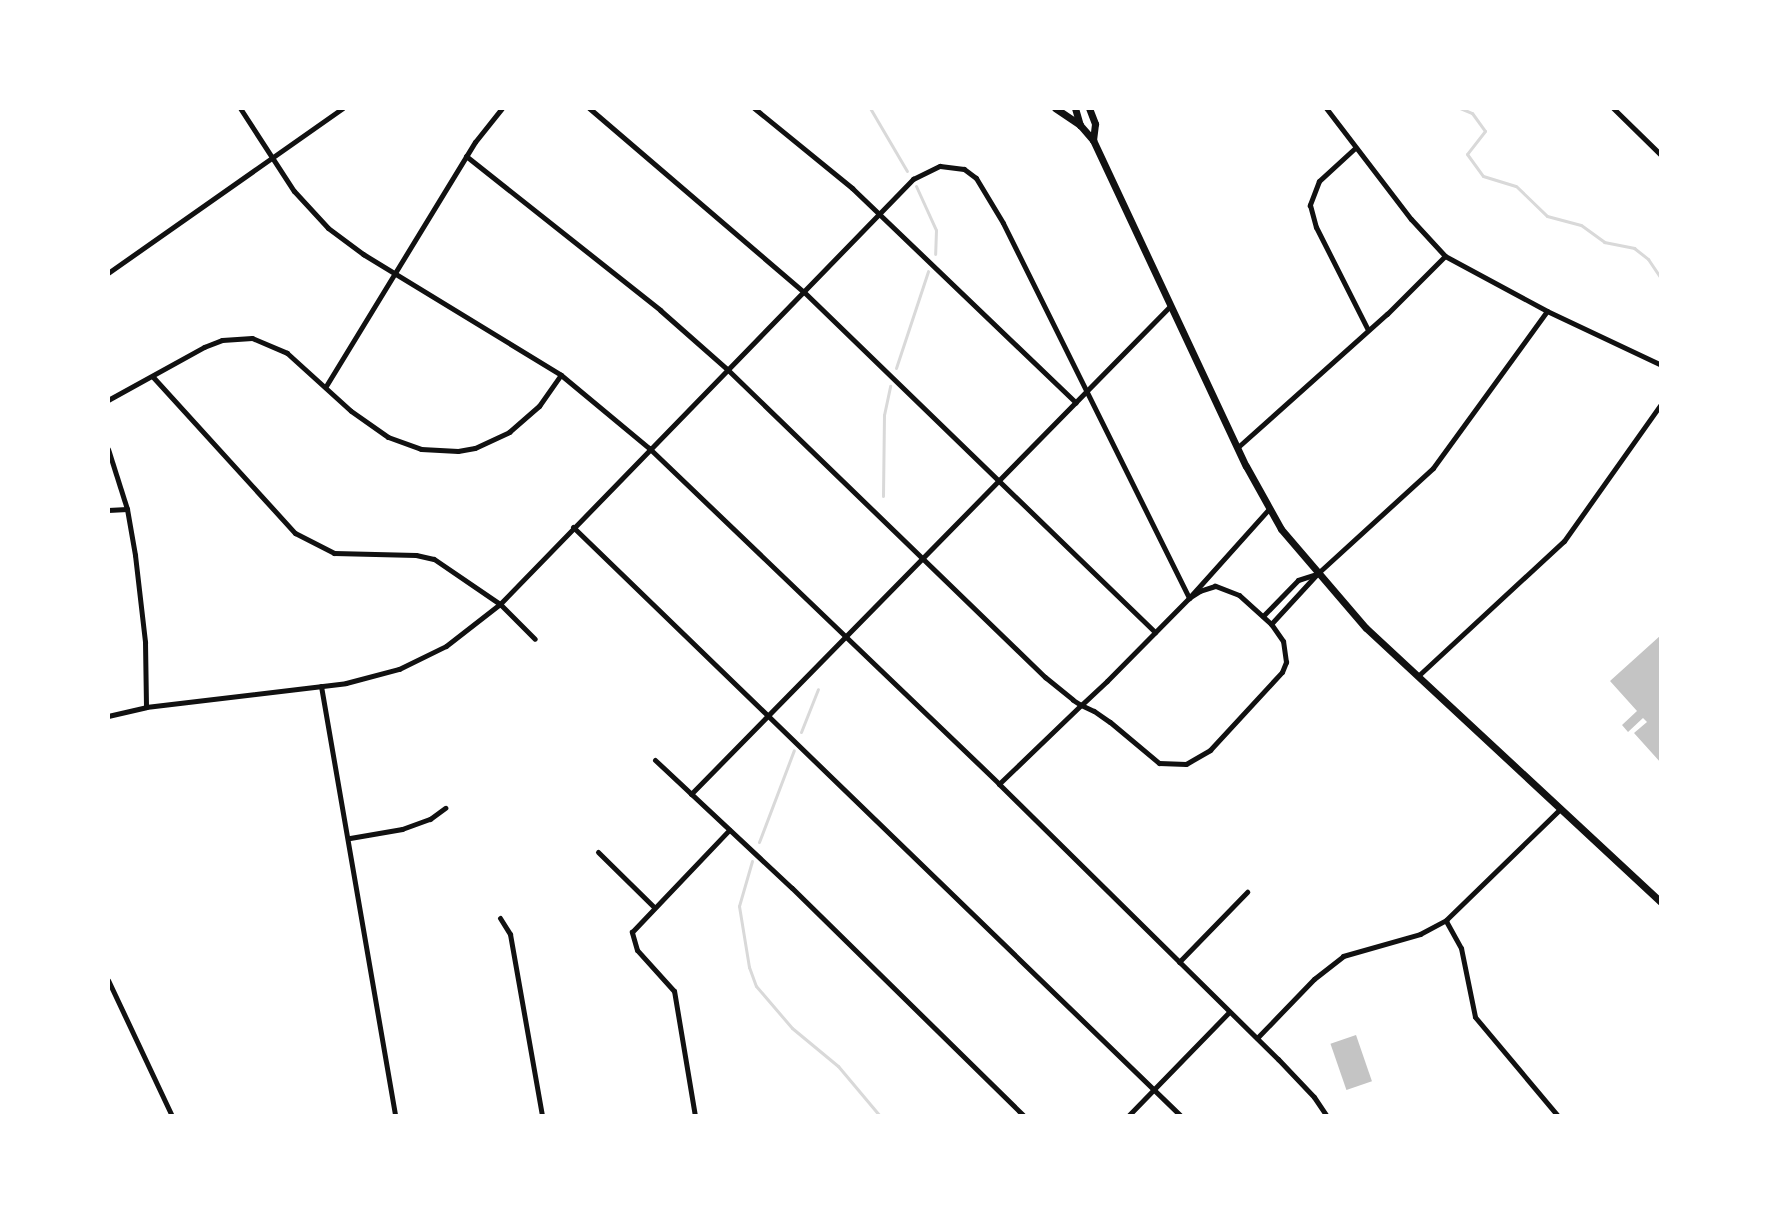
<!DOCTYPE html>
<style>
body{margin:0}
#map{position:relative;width:1769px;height:1224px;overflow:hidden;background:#fff;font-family:"Work Sans",sans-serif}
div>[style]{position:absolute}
.stream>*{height:3px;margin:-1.5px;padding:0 1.5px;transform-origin:1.5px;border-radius:1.5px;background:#d9d9d9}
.building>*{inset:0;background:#c4c4c4;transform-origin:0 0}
.minor>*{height:5px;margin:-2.5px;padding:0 2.5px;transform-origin:2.5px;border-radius:2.5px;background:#111}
.primary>*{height:7px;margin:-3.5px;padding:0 3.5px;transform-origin:3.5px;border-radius:3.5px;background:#111}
span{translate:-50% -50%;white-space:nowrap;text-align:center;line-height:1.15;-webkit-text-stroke:6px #fff;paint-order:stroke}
.frame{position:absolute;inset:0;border:110px solid #fff;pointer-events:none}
</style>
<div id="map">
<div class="stream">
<i style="left:870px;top:108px;width:73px;rotate:59.6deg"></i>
<i style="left:1460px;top:108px;width:13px;rotate:23deg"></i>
<i style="left:1472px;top:113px;width:22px;rotate:54deg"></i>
<i style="left:1485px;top:131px;width:29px;rotate:128deg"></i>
<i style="left:1467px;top:154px;width:27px;rotate:54deg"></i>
<i style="left:1483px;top:176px;width:34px;rotate:17deg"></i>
<i style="left:1516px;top:186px;width:43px;rotate:44.1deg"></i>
<i style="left:1547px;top:216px;width:35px;rotate:15deg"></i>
<i style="left:1581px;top:225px;width:29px;rotate:36deg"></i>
<i style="left:1604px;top:242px;width:31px;rotate:11deg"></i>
<i style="left:1634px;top:248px;width:18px;rotate:38deg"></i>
<i style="left:1648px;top:259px;width:23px;rotate:56deg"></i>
<i style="left:916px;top:186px;width:48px;rotate:65.6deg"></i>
<i style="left:936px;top:230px;width:24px;rotate:92deg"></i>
<i style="left:896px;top:368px;width:102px;rotate:-71.7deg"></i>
<i style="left:883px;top:496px;width:81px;rotate:-89.3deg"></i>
<i style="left:884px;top:415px;width:30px;rotate:-78deg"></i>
<i style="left:801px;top:732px;width:46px;rotate:-68.4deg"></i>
<i style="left:759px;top:842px;width:98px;rotate:-69.2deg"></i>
<i style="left:752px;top:861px;width:47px;rotate:106.1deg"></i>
<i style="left:739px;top:906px;width:62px;rotate:80.7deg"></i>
<i style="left:749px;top:967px;width:20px;rotate:70deg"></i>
<i style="left:756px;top:986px;width:55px;rotate:49.4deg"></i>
<i style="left:792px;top:1028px;width:60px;rotate:39.6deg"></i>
<i style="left:838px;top:1066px;width:65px;rotate:50deg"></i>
</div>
<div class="building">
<i style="clip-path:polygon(1661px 635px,1661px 763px,1634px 733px,1647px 722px,1643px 718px,1628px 732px,1622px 725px,1637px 711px,1610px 681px)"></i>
<i style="left:1356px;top:1035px;width:49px;height:27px;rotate:71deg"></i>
</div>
<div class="minor">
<i style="left:240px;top:108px;width:99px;rotate:57deg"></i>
<i style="left:294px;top:191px;width:50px;rotate:47.4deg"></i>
<i style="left:328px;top:228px;width:44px;rotate:36.6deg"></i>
<i style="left:363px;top:254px;width:232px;rotate:31.4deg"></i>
<i style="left:561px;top:375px;width:114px;rotate:39.7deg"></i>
<i style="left:649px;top:448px;width:485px;rotate:43.8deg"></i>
<i style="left:999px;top:784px;width:392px;rotate:44.6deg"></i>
<i style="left:1278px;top:1059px;width:52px;rotate:46.5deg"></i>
<i style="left:1314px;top:1097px;width:23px;rotate:56deg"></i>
<i style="left:589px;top:108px;width:283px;rotate:40.6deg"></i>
<i style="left:804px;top:292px;width:489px;rotate:44.1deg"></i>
<i style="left:754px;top:108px;width:127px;rotate:39.2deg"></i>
<i style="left:852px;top:188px;width:310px;rotate:43.8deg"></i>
<i style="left:1326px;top:108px;width:140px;rotate:52.6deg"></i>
<i style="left:1411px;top:219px;width:50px;rotate:47.4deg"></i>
<i style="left:1445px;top:256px;width:116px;rotate:28.3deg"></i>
<i style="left:1547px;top:311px;width:126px;rotate:25.3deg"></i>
<i style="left:1613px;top:108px;width:67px;rotate:44.4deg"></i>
<i style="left:1355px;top:148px;width:49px;rotate:137.5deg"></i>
<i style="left:1319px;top:181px;width:26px;rotate:111deg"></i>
<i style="left:1310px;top:205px;width:23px;rotate:75deg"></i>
<i style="left:1316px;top:227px;width:115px;rotate:63.2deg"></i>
<i style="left:466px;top:156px;width:248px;rotate:38.4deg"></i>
<i style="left:660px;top:310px;width:89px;rotate:41.4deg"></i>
<i style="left:727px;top:369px;width:443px;rotate:44.1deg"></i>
<i style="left:1045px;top:677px;width:36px;rotate:39deg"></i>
<i style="left:1073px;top:700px;width:9px;rotate:32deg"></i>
<i style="left:1081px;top:705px;width:14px;rotate:25deg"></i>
<i style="left:1094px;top:711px;width:19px;rotate:35deg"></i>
<i style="left:1110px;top:722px;width:64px;rotate:39.9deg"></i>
<i style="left:1159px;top:763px;width:27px;rotate:2deg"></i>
<i style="left:1186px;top:764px;width:28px;rotate:-30deg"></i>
<i style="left:1210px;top:750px;width:106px;rotate:-47.3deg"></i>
<i style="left:1282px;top:672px;width:11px;rotate:-68deg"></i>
<i style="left:1286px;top:662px;width:21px;rotate:-98deg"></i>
<i style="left:1283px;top:641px;width:21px;rotate:-125deg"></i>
<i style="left:1271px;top:624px;width:43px;rotate:-137.8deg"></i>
<i style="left:1239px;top:595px;width:26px;rotate:-159deg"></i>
<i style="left:1215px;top:586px;width:16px;rotate:162deg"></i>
<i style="left:1200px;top:591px;width:13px;rotate:148deg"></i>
<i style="left:1189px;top:598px;width:117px;rotate:134.7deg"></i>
<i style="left:1107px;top:681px;width:35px;rotate:137deg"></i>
<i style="left:1081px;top:705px;width:114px;rotate:136.1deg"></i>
<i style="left:108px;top:273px;width:287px;rotate:-35.1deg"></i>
<i style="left:153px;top:377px;width:211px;rotate:47.7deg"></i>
<i style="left:295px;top:533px;width:44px;rotate:27.1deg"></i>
<i style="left:334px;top:553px;width:82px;rotate:1.4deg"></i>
<i style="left:416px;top:555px;width:18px;rotate:13deg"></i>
<i style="left:434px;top:559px;width:80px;rotate:34.3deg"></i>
<i style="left:500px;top:604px;width:49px;rotate:45deg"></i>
<i style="left:326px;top:386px;width:286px;rotate:-58.6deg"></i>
<i style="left:475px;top:142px;width:43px;rotate:-51.5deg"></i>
<i style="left:108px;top:400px;width:110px;rotate:-28.9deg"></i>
<i style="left:204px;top:347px;width:19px;rotate:-21deg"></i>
<i style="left:222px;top:340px;width:30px;rotate:-4deg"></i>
<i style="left:252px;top:338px;width:38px;rotate:23deg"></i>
<i style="left:287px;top:353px;width:86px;rotate:42.2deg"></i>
<i style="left:351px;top:411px;width:45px;rotate:35.1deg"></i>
<i style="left:388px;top:437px;width:35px;rotate:20deg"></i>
<i style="left:421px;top:449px;width:37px;rotate:3deg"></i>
<i style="left:458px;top:451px;width:17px;rotate:-10deg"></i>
<i style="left:475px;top:448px;width:38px;rotate:-25deg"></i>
<i style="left:509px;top:432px;width:40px;rotate:-41deg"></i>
<i style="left:539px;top:406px;width:38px;rotate:-55deg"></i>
<i style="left:1238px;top:447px;width:200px;rotate:-41.8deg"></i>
<i style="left:1387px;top:314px;width:82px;rotate:-45deg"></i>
<i style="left:108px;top:449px;width:63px;rotate:72.4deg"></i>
<i style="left:127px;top:509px;width:47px;rotate:80.1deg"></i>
<i style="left:135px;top:555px;width:88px;rotate:83.4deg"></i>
<i style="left:145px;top:642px;width:65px;rotate:89.1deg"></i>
<i style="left:108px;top:510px;width:19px;rotate:-3deg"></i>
<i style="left:573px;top:527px;width:847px;rotate:44.09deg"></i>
<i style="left:1263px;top:616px;width:50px;rotate:-45.8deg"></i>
<i style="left:1298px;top:580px;width:19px;rotate:-18deg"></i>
<i style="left:1271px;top:624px;width:68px;rotate:-47.4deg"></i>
<i style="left:1317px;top:574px;width:157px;rotate:-42.4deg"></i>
<i style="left:1433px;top:468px;width:194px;rotate:-54deg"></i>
<i style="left:1418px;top:676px;width:199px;rotate:-42.8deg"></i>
<i style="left:1564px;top:541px;width:168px;rotate:-54.7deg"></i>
<i style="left:321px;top:686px;width:436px;rotate:80.2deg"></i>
<i style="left:108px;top:716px;width:39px;rotate:-13deg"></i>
<i style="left:146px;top:707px;width:201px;rotate:-6.8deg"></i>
<i style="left:346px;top:683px;width:55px;rotate:-14.8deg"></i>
<i style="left:399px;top:669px;width:52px;rotate:-26.1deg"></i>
<i style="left:446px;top:646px;width:68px;rotate:-37.9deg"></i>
<i style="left:500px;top:604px;width:593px;rotate:-45.82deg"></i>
<i style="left:913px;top:179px;width:30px;rotate:-26deg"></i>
<i style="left:940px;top:166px;width:24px;rotate:7deg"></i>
<i style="left:964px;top:169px;width:15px;rotate:37deg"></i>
<i style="left:976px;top:178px;width:52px;rotate:59deg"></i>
<i style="left:1003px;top:223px;width:419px;rotate:63.6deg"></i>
<i style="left:1189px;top:598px;width:118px;rotate:-48.1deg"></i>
<i style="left:655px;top:760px;width:187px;rotate:43.1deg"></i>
<i style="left:792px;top:888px;width:325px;rotate:44.5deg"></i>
<i style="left:691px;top:794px;width:684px;rotate:-45.53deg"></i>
<i style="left:350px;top:838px;width:53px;rotate:-9.8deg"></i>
<i style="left:402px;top:829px;width:30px;rotate:-20deg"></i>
<i style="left:430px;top:819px;width:19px;rotate:-36deg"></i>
<i style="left:598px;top:852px;width:78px;rotate:44.5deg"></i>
<i style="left:500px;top:918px;width:19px;rotate:58deg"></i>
<i style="left:510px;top:934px;width:185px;rotate:80deg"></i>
<i style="left:1446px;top:921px;width:31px;rotate:61deg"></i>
<i style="left:1461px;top:948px;width:70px;rotate:78.5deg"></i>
<i style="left:1475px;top:1017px;width:129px;rotate:50deg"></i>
<i style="left:1179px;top:962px;width:98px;rotate:-45.8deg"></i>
<i style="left:108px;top:980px;width:150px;rotate:64.8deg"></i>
<i style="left:1257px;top:1038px;width:82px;rotate:-46deg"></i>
<i style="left:1314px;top:979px;width:37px;rotate:-38deg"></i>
<i style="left:1343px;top:956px;width:80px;rotate:-15.9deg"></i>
<i style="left:1420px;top:934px;width:30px;rotate:-28deg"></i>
<i style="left:1446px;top:920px;width:159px;rotate:-44.2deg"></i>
<i style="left:695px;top:1116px;width:127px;rotate:-99.5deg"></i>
<i style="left:674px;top:991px;width:55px;rotate:-132.1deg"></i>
<i style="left:637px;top:950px;width:19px;rotate:-106deg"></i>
<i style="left:632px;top:932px;width:141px;rotate:-46.4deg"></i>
<i style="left:1128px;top:1116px;width:145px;rotate:-45.8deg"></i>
</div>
<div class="primary">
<i style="left:1055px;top:108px;width:30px;rotate:34deg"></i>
<i style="left:1075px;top:108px;width:18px;rotate:74deg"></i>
<i style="left:1080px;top:125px;width:20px;rotate:49deg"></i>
<i style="left:1093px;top:140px;width:360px;rotate:64.9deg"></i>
<i style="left:1246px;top:466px;width:72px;rotate:60.9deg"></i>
<i style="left:1281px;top:529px;width:130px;rotate:49.4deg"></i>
<i style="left:1366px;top:628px;width:403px;rotate:42.9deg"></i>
<i style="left:1089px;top:108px;width:17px;rotate:69deg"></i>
<i style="left:1095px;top:124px;width:16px;rotate:97deg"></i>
</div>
<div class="frame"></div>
</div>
